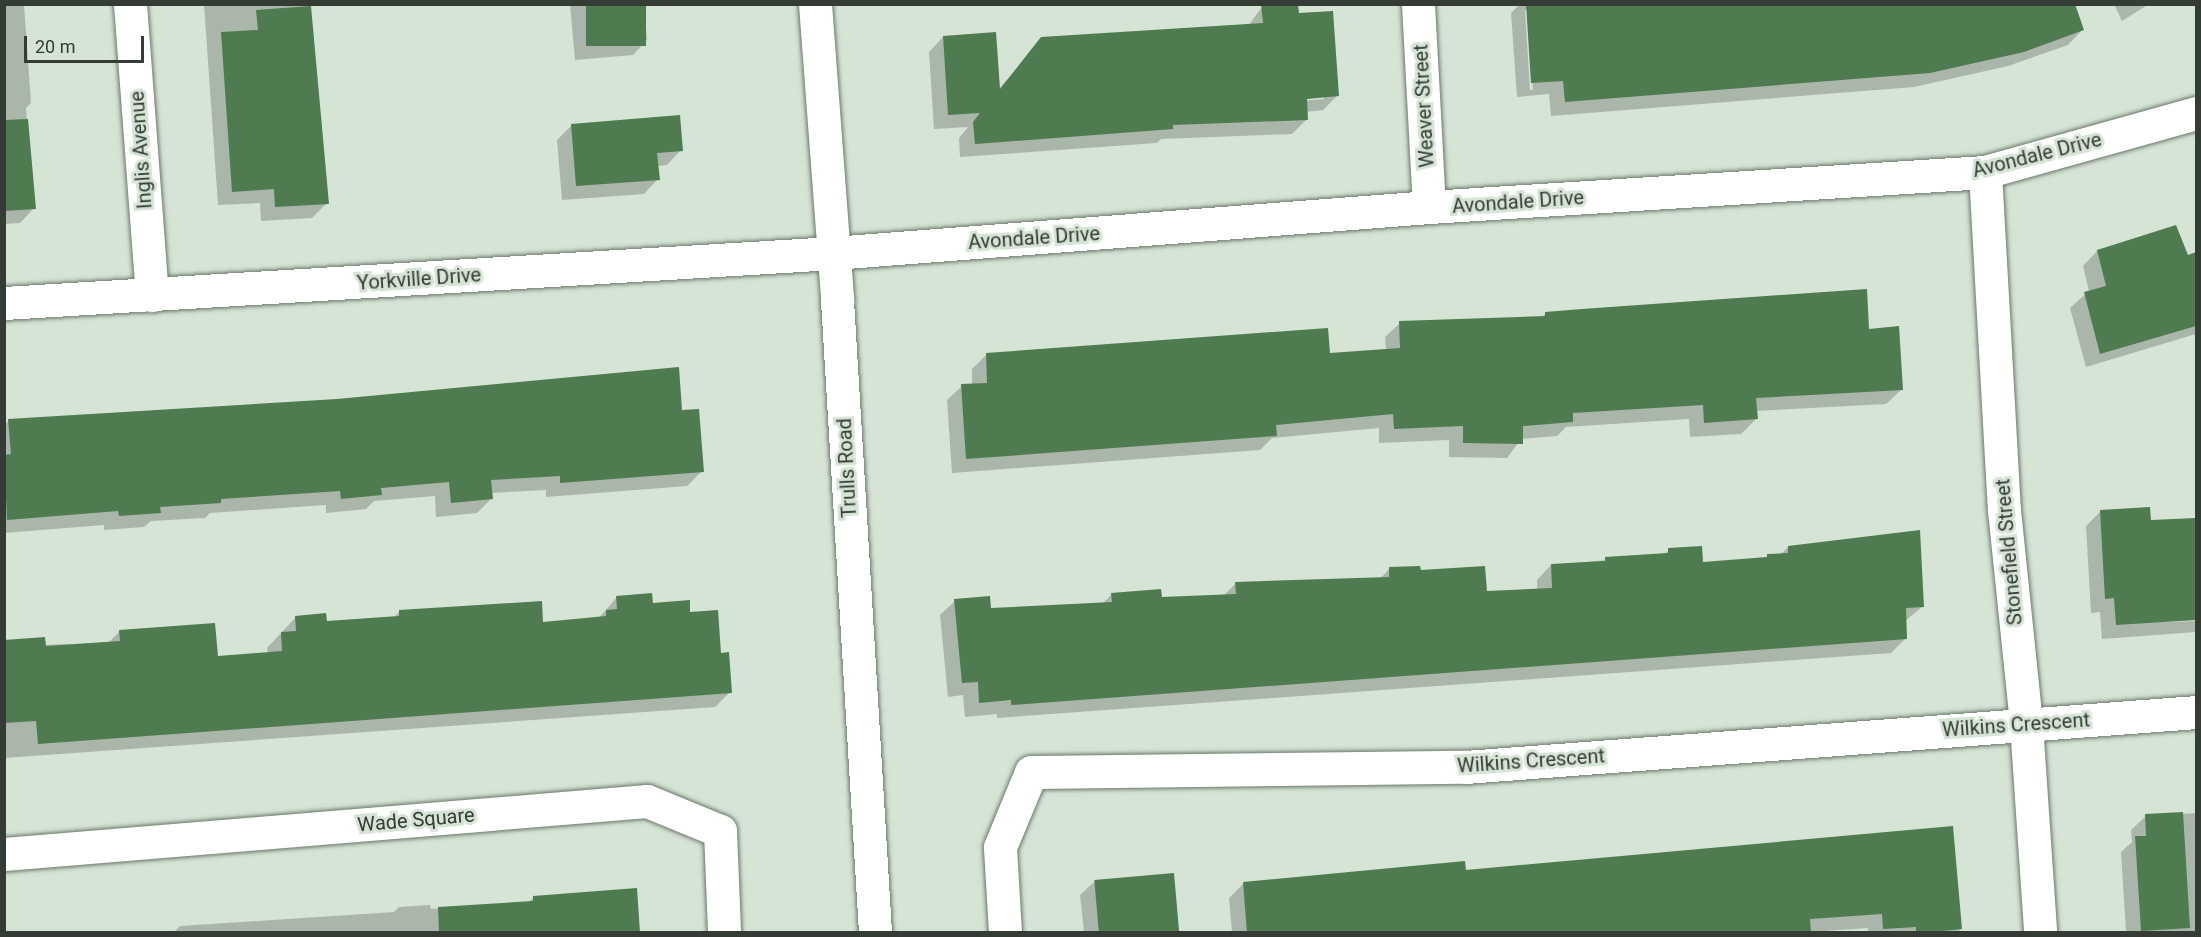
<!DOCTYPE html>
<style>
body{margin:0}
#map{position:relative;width:2201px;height:937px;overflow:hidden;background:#d5e4d5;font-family:Roboto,sans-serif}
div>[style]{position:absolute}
.shadow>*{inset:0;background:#0003}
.building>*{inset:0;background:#4e7b50;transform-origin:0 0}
.roads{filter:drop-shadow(0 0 2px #6a786a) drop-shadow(0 0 2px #6a786a)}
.street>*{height:33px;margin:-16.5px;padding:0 16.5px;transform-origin:16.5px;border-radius:16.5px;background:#fff}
.secondary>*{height:33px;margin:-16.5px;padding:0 16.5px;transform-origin:16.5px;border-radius:16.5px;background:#fff}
span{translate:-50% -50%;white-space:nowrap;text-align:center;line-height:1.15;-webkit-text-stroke:6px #d5e4d5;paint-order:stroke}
.street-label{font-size:20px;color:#353b35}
.frame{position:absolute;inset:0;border:6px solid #353b35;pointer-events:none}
.scale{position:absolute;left:24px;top:36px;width:120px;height:27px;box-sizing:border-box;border:3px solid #353b35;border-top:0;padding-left:8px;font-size:18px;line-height:21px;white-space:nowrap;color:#353b35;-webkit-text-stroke:4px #d5e4d5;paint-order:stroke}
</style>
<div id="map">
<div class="shadow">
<i style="clip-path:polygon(4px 4px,24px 4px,31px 103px,26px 108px,34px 208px,20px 223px,4px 224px)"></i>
<i style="clip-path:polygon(204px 4px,310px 4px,327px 203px,312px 218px,261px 221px,260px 203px,218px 205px)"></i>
<i style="clip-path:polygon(570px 4px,644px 4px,647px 40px,633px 55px,575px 60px)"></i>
<i style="clip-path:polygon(evenodd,1520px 4px,2073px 4px,2082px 30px,2068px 45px,2008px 66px,1914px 87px,1551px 116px,1549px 94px,1517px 97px,1511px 13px,1520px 4px,1525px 10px,1528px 10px,1533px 90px,1530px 90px,1525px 10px)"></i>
<i style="clip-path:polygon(2114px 4px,2149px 4px,2122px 21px)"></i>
<i style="clip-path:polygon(evenodd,1262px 7px,1297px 15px,1337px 96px,1323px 110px,1306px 112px,1306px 120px,1292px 134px,1161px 139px,1157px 143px,960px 157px,959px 138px,968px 127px,934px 129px,929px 52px,943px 37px,999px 89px,1042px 39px,1248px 26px,1262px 7px,1324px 96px,1324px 99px,1300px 101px,1299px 98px,1324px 96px)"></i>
<i style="clip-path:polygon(572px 125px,681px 150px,667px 165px,657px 166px,658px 179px,644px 194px,562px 200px,557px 140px)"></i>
<i style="clip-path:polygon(2097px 251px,2187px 257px,2196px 253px,2196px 334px,2086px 367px,2070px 308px,2089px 291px,2083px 266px)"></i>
<i style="clip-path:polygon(1546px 313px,1868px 330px,1901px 390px,1886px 404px,1755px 411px,1756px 419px,1741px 434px,1690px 437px,1689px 419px,1566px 427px,1557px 436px,1521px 439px,1507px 458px,1449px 457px,1449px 440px,1379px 443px,1379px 428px,1272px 438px,1260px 450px,952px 473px,947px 400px,962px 386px,972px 385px,972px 369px,986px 355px,1329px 354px,1386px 350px,1385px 337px,1400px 323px,1542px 317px)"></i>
<i style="clip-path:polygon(680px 411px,702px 471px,687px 486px,546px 497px,546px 490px,491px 493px,491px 499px,477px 513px,436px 517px,435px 496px,374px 501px,366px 509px,326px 513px,326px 505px,210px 513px,205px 518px,151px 521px,144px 527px,104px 530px,104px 525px,4px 533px,4px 425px,9px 421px)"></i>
<i style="clip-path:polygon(2100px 512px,2149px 522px,2196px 519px,2196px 618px,2108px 624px,2196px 621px,2196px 632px,2102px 639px,2100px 612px,2091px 613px,2086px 526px)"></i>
<i style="clip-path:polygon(1788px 547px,1922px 607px,1905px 621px,1906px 638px,1891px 653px,997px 718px,997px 714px,965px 717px,963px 695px,948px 697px,940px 615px,955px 601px,989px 610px,1102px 604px,1112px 594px,1160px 599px,1223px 596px,1236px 583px,1380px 579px,1389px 569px,1419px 571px,1485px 593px,1537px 590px,1537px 580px,1551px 565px,1664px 555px,1669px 550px,1702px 564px,1764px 558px,1781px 554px)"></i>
<i style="clip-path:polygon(617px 597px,689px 614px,720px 655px,730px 692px,715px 707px,4px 758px,4px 646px,108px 643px,120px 631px,217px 657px,268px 654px,267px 648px,295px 618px,325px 623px,393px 618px,400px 611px,542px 624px,599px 618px)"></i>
<i style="clip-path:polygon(2196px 813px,2196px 932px,2126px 932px,2121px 852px,2132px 842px,2131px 830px,2146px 816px)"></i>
<i style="clip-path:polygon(1952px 828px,1961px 929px,1957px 932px,1868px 932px,1868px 928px,1810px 932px,1232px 932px,1229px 898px,1243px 884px,1465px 871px)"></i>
<i style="clip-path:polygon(1095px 881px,1176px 932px,1084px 932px,1080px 895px)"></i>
<i style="clip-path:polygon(534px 897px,639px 932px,174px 932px,180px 926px,394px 912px,399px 907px,430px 905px,431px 909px,528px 903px)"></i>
</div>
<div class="building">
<i style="left:586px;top:4px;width:60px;height:42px"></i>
<i style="clip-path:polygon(1261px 4px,1298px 4px,1299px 13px,1333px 11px,1339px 96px,1307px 99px,1308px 120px,1173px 125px,1173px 129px,975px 144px,973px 122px,980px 113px,948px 115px,943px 36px,996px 32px,1000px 89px,1041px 37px,1263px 23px)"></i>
<i style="clip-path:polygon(1526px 4px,2075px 4px,2084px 30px,2024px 52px,1930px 73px,1565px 102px,1563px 81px,1531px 83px)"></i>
<i style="clip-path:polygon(311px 6px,329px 204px,275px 207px,274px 189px,232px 192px,221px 32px,258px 30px,256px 10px)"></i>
<i style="clip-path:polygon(680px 115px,683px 151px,657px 153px,660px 180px,576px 186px,571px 124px)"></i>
<i style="clip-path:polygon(28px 119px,36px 209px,4px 211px,4px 120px)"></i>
<i style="clip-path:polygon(2176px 225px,2188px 255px,2196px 252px,2196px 326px,2100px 354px,2084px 292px,2106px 286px,2097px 250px)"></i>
<i style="clip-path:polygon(1867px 289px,1869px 329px,1899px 326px,1903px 390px,1756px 398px,1758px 419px,1704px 423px,1703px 405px,1573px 413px,1573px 422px,1523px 426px,1523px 444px,1463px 443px,1463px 426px,1394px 429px,1393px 414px,1276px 425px,1277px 436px,966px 459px,961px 384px,987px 383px,986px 353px,1328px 328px,1330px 353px,1400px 348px,1399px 321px,1545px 316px,1545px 312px,1582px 309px)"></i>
<i style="clip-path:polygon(679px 367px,682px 410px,699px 409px,704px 472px,560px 483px,560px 476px,491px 480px,493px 499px,451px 503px,449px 482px,381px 488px,382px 495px,341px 499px,340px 491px,221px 499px,221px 503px,160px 507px,161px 513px,119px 516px,118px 511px,7px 520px,4px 455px,11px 454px,8px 419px,337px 399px)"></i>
<i style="clip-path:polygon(2150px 507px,2151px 520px,2196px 518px,2196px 620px,2116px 625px,2114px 598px,2105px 599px,2100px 510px)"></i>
<i style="clip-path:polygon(1920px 530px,1924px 607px,1906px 608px,1907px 639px,1011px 705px,1011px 700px,979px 703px,978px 682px,962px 683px,954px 599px,990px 596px,991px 608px,1112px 602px,1111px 593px,1161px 589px,1162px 597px,1236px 594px,1235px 582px,1389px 577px,1389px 567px,1420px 566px,1421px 570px,1485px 566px,1487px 591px,1552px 588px,1551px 564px,1605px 561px,1605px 557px,1668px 553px,1668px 548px,1702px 546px,1703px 562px,1767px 557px,1767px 554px,1788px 553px,1788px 546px)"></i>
<i style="clip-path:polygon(652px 593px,653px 603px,690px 600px,690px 612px,718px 610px,721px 653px,729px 652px,732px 693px,38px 744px,36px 721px,4px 723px,4px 640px,45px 637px,46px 646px,120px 641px,119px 630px,215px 623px,218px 656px,282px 651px,281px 632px,296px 631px,295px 616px,326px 613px,327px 621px,399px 616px,399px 610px,542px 601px,543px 622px,606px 616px,606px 610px,617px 609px,616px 596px)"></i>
<i style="clip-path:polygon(2183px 812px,2190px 928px,2141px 931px,2135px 836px,2146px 836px,2145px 814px)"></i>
<i style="clip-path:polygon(1953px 826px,1962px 929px,1922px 933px,1916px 933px,1916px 927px,1883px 929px,1882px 914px,1810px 919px,1811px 933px,1247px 933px,1243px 882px,1465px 861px,1466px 870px)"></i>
<i style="left:1174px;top:873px;width:60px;height:80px;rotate:85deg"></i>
<i style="clip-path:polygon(637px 888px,640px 933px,439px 933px,438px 907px,533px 901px,533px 896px)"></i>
</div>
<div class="roads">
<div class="street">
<i style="left:130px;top:4px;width:292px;rotate:85.7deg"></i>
<i style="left:1418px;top:4px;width:203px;rotate:86.9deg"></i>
<i style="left:1985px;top:172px;width:339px;rotate:86.8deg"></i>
<i style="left:2004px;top:510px;width:215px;rotate:84.1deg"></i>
<i style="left:2026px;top:724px;width:208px;rotate:86.1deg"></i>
<i style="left:4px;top:303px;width:831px;rotate:-3.45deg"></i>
<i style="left:833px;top:253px;width:598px;rotate:-4.41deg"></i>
<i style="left:1429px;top:207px;width:557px;rotate:-3.6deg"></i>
<i style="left:1985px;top:172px;width:219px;rotate:-15.6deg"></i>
<i style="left:4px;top:854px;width:645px;rotate:-4.71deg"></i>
<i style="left:647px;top:801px;width:79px;rotate:22.3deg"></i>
<i style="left:720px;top:831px;width:101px;rotate:87.7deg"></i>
<i style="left:1005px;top:932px;width:85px;rotate:-93.4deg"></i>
<i style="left:1000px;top:847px;width:81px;rotate:-67.5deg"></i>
<i style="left:1031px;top:772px;width:434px;rotate:-0.7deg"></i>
<i style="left:1465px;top:767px;width:733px;rotate:-4.3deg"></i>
</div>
<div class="secondary">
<i style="left:815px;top:4px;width:297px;rotate:85.7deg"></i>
<i style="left:837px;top:300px;width:633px;rotate:86.56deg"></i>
</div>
</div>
<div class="street-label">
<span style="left:1424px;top:106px;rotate:-93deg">Weaver Street</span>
<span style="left:141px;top:150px;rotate:-94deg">Inglis Avenue</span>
<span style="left:2037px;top:155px;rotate:-14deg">Avondale Drive</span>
<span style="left:1518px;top:202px;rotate:-4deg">Avondale Drive</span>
<span style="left:1034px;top:238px;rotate:-4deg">Avondale Drive</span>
<span style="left:419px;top:279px;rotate:-4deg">Yorkville Drive</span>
<span style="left:847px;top:468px;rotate:-93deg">Trulls Road</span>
<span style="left:2009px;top:552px;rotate:-95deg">Stonefield Street</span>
<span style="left:2016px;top:725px;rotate:-4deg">Wilkins Crescent</span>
<span style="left:1531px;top:761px;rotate:-4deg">Wilkins Crescent</span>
<span style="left:416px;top:820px;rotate:-5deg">Wade Square</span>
</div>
<div class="frame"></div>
<div class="scale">20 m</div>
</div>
